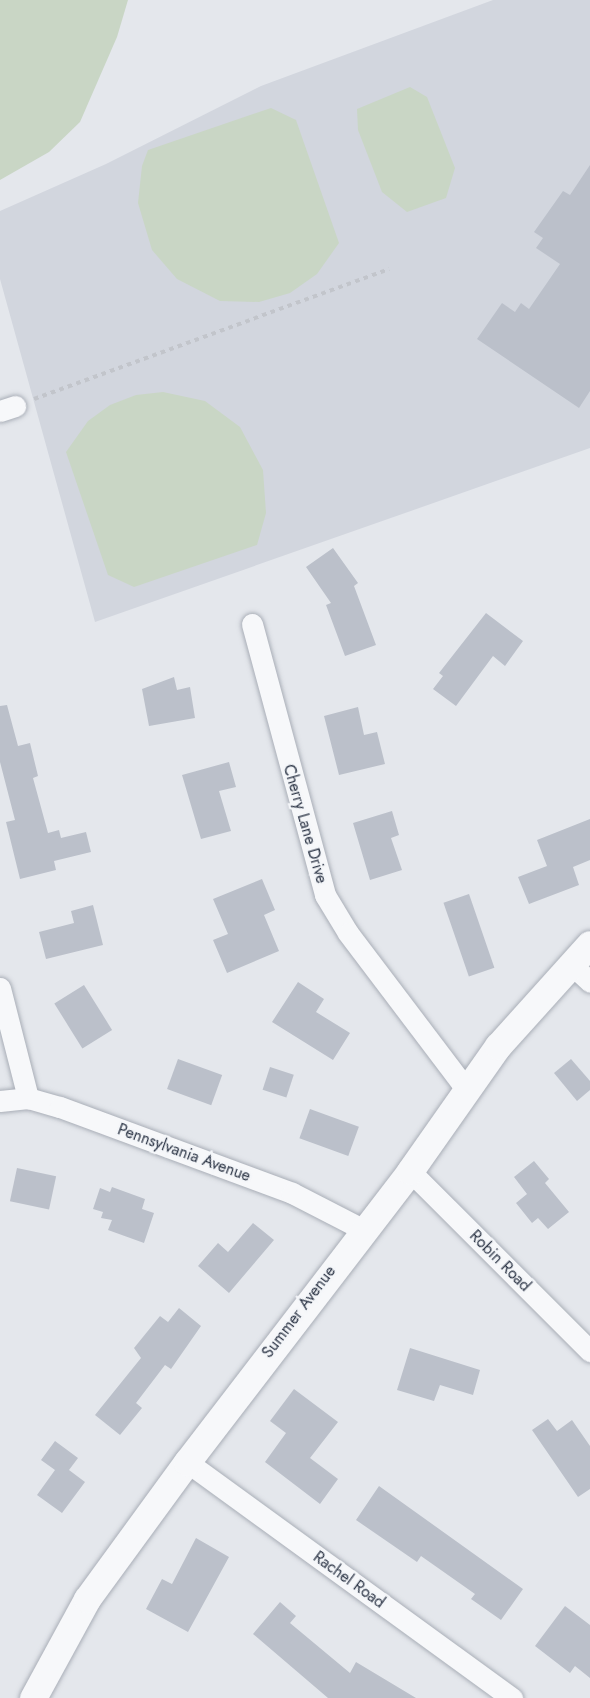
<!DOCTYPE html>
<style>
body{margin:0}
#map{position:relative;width:590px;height:1698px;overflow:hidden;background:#e4e7ec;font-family:Jost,sans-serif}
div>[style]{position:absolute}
.built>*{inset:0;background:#d2d6de}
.green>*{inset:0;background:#c9d6c5}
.building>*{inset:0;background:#bbc0ca;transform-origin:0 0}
.path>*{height:4px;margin-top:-2px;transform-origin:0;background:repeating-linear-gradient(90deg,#c2c5cb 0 4.5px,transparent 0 9px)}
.roads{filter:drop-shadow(0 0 2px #a9aeb7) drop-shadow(0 0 2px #a9aeb7)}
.minor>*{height:21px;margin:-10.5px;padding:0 10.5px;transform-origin:10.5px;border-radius:10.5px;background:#f7f8fa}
.tertiary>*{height:27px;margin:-13.5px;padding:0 13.5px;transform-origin:13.5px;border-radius:13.5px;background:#f7f8fa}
span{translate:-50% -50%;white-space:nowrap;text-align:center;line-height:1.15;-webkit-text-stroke:4.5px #f4f6f9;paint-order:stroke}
.street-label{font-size:16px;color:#2b3445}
</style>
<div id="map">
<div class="built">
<i style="clip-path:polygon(493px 0,590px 0,590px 448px,95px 622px,0 279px,0 211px,106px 164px,261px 86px)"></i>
</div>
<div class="green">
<i style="clip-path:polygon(0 0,128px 0,117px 37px,80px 122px,49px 152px,0 180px)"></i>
<i style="clip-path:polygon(410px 87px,427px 97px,455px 168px,446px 198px,407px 212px,382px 192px,358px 130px,357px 109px)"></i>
<i style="clip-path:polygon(271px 108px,296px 120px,339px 243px,317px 274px,290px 293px,259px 302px,220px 301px,177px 279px,152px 250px,138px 203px,142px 166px,148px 150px)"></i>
<i style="clip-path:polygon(163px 392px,205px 401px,240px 427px,263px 470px,266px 513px,257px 545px,134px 587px,108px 575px,66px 452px,88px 421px,110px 405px,136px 395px)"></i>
</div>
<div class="building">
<i style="clip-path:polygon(590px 165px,590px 391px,579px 408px,477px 339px,502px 303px,515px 312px,521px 303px,529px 309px,560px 264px,536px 248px,543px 238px,534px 232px,563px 191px,570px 195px)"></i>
<i style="clip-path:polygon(333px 548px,358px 583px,354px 586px,376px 645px,345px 656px,326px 605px,331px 603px,306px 567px)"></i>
<i style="clip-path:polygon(486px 613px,523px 641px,505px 666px,493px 656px,456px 706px,433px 689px,443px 676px,439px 673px)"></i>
<i style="clip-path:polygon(174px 677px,177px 690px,190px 687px,195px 718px,149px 726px,142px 689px)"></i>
<i style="clip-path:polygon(7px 705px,18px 746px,30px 743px,38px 776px,33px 778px,48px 833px,59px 830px,61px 838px,86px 832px,91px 852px,54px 861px,56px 870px,20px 879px,6px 822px,15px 820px,0 762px,0 706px)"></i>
<i style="clip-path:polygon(358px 707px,364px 735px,377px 732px,385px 764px,339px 775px,324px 716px)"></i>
<i style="clip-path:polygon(229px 762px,236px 787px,219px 791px,231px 831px,201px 839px,182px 775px)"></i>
<i style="clip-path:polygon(392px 811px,399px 835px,391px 838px,402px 870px,370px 880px,353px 823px)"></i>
<i style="clip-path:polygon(590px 819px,590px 860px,573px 867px,579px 885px,529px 904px,518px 877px,547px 866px,537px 840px)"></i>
<i style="clip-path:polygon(262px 879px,275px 910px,264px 915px,279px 951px,227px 973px,213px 940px,228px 934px,213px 899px)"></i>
<i style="left:469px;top:894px;width:78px;height:27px;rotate:71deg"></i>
<i style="clip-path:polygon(93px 905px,103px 945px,46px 959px,39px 932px,74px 923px,71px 911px)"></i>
<i style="clip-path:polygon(298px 982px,324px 999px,316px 1012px,350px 1033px,333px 1060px,272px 1022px)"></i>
<i style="left:84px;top:985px;width:53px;height:35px;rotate:58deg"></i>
<i style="left:178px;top:1059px;width:47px;height:32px;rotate:20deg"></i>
<i style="clip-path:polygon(571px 1059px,590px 1081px,590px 1090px,577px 1101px,554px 1073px)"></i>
<i style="left:270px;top:1067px;width:25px;height:24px;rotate:18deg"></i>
<i style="left:310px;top:1109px;width:52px;height:31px;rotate:20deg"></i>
<i style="clip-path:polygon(534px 1161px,549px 1179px,545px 1183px,569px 1212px,548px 1229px,538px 1218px,532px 1223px,516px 1203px,527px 1194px,514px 1177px)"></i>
<i style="left:17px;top:1168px;width:40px;height:34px;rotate:12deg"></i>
<i style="clip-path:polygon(112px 1187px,145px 1199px,142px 1209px,154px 1213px,144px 1243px,108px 1230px,112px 1220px,101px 1218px,103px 1212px,93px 1209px,100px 1188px,110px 1192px)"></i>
<i style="clip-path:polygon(253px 1223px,274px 1240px,229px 1293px,198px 1266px,218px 1243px,228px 1252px)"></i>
<i style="clip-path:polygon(179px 1308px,201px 1326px,171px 1369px,165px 1365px,136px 1403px,142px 1408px,120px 1435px,95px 1415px,141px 1358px,134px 1348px,160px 1316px,168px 1322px)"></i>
<i style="clip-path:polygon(410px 1348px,480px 1370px,473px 1395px,440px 1385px,434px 1401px,397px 1390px)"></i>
<i style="clip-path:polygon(294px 1389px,338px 1422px,310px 1458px,338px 1479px,320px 1504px,265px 1462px,286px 1433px,270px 1421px)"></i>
<i style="clip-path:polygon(548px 1419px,557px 1431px,572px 1420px,590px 1446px,590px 1489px,578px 1497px,532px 1430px)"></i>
<i style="clip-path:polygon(55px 1441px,78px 1458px,69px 1470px,85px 1482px,62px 1513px,37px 1495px,55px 1470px,41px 1460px)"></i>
<i style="clip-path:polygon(379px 1486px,523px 1589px,501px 1620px,471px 1599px,475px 1594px,421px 1556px,417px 1562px,356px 1520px)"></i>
<i style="clip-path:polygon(196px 1538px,229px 1557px,188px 1632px,146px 1609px,162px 1579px,172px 1584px)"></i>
<i style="clip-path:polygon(280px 1602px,296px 1616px,290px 1623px,350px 1673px,356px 1662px,416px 1698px,328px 1698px,253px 1634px)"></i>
<i style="clip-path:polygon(565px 1606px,590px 1625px,590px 1678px,575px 1666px,570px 1673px,535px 1646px)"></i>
</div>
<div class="path">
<i style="left:34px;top:399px;width:378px;rotate:-20.1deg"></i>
</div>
<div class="roads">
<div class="minor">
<i style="left:0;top:411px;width:16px;rotate:-18deg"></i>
<i style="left:252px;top:624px;width:281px;rotate:74.9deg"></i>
<i style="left:325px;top:895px;width:44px;rotate:58.8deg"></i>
<i style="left:348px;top:933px;width:196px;rotate:52.9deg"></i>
<i style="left:571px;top:964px;width:26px;rotate:43deg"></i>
<i style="left:0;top:988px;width:114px;rotate:75.7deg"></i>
<i style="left:0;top:1101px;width:28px;rotate:-6deg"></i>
<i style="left:28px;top:1098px;width:33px;rotate:16deg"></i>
<i style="left:60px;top:1107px;width:247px;rotate:20.3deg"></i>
<i style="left:292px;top:1193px;width:79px;rotate:27.2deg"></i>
<i style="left:410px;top:1171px;width:255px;rotate:45deg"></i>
<i style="left:187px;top:1462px;width:402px;rotate:36deg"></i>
</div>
<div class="tertiary">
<i style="left:33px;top:1698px;width:113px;rotate:-61.4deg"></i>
<i style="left:87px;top:1599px;width:170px;rotate:-53.9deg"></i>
<i style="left:187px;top:1462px;width:367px;rotate:-52.5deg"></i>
<i style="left:410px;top:1171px;width:153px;rotate:-54.9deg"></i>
<i style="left:498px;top:1046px;width:137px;rotate:-48deg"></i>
</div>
</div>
<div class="street-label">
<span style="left:305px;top:824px;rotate:74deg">Cherry Lane Drive</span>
<span style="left:184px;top:1153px;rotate:20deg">Pennsylvania Avenue</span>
<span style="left:500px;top:1261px;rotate:45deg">Robin Road</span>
<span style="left:299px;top:1312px;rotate:-53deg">Summer Avenue</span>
<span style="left:349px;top:1580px;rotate:36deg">Rachel Road</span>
</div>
</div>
